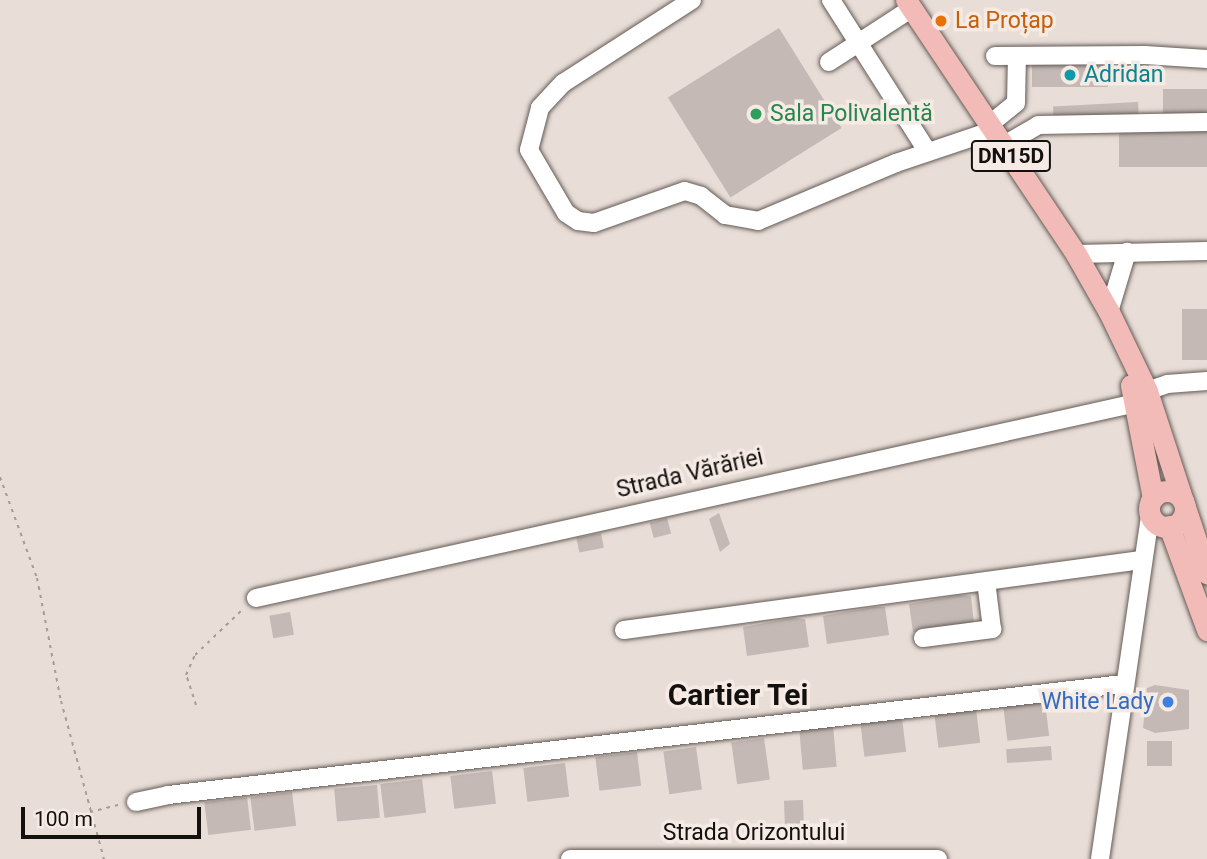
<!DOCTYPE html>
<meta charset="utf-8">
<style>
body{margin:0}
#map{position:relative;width:1207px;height:859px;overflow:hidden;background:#e8ddd7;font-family:Roboto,sans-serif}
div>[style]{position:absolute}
.building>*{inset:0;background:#c4b9b5;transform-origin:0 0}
.path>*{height:2px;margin-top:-1px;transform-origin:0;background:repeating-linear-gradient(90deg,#a59c97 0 3.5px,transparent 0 8.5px)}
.roads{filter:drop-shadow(0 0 2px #635a55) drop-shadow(0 0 2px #635a55)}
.minor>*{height:18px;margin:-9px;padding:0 9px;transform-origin:9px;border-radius:9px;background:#fff}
.major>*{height:21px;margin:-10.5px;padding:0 10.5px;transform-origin:10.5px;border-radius:10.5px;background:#f2bbb7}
.major>.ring{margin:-10.5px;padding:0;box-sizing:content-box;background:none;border:21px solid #f2bbb7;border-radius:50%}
.dots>*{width:19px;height:19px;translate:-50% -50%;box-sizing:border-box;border:4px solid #f5eae4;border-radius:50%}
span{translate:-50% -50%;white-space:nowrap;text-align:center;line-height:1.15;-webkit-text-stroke:7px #f5eae4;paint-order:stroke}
.shield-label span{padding:2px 5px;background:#f5eae4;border:2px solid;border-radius:5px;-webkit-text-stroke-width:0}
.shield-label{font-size:21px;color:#13100e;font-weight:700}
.food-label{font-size:23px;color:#c56008}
.left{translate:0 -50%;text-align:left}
.culture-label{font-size:23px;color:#0d838f}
.leisure-label{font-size:23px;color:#27864d}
.street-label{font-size:23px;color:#13100e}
.shop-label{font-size:23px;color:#366cbe}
.right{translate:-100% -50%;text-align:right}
.district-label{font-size:30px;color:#13100e;font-weight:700}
.scale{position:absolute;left:21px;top:807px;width:180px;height:32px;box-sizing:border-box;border:4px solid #13100e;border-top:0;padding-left:9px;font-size:21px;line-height:24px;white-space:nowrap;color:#13100e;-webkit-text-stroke:5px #f5eae4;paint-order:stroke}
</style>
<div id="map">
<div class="building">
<i style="left:779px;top:28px;width:118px;height:131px;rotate:58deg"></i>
<i style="left:1108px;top:61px;width:26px;height:76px;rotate:90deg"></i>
<i style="left:1207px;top:89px;width:29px;height:44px;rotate:90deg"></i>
<i style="left:1138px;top:102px;width:17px;height:85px;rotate:87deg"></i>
<i style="left:1207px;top:130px;width:37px;height:88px;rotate:90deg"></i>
<i style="left:1207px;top:309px;width:51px;height:25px;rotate:90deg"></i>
<i style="clip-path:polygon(719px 513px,730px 544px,720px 552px,709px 519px)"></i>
<i style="left:667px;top:518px;width:16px;height:18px;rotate:75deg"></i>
<i style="left:601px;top:533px;width:15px;height:25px;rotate:79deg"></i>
<i style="clip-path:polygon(959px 595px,971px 596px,974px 624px,913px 632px,909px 604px)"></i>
<i style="clip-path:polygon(874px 607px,885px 607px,889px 635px,827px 644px,823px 616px)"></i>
<i style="left:290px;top:612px;width:23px;height:21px;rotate:80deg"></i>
<i style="clip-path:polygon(793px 618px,805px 619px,809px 647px,747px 656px,743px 627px)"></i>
<i style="clip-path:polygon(1155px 685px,1189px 690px,1189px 729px,1155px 733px,1143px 728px,1147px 688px)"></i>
<i style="left:1045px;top:702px;width:34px;height:42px;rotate:83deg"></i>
<i style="left:976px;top:709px;width:34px;height:42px;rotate:83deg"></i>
<i style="left:902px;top:718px;width:34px;height:42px;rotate:83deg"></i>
<i style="left:833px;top:725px;width:42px;height:34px;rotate:85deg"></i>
<i style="left:764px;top:738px;width:42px;height:33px;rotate:82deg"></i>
<i style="left:1147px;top:741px;width:25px;height:25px"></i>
<i style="left:1051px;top:746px;width:14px;height:45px;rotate:86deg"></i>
<i style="left:696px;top:747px;width:43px;height:33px;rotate:82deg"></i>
<i style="left:637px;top:752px;width:34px;height:42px;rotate:83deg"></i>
<i style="left:565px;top:763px;width:34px;height:42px;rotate:83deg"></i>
<i style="left:492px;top:771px;width:33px;height:42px;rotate:83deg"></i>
<i style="left:422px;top:779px;width:34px;height:42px;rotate:83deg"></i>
<i style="left:377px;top:785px;width:33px;height:43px;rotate:85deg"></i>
<i style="left:292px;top:792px;width:34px;height:42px;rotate:83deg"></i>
<i style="left:247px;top:797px;width:33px;height:43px;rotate:83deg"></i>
<i style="left:803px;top:800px;width:24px;height:19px;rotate:88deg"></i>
</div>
<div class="path">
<i style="left:0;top:477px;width:108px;rotate:69.9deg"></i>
<i style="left:37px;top:578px;width:125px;rotate:79deg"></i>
<i style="left:61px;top:701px;width:164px;rotate:74.8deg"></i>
<i style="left:196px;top:705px;width:32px;rotate:-108deg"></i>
<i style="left:186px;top:675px;width:22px;rotate:-66deg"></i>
<i style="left:195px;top:655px;width:68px;rotate:-43.8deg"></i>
<i style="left:90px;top:812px;width:32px;rotate:-14deg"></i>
</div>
<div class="roads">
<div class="minor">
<i style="left:692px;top:0;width:153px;rotate:147.2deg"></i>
<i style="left:563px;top:83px;width:34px;rotate:133deg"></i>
<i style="left:540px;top:108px;width:43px;rotate:104.7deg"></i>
<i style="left:529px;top:150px;width:73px;rotate:59.6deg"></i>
<i style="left:566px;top:213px;width:14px;rotate:34deg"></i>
<i style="left:578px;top:221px;width:16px;rotate:7deg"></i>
<i style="left:594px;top:223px;width:96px;rotate:-19.4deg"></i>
<i style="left:685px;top:191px;width:17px;rotate:17deg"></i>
<i style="left:701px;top:196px;width:31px;rotate:38deg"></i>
<i style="left:725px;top:215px;width:34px;rotate:10deg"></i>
<i style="left:758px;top:221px;width:150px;rotate:-22.8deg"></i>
<i style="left:896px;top:163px;width:103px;rotate:-18.6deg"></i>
<i style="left:831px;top:0;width:180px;rotate:57.5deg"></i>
<i style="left:995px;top:56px;width:150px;rotate:-0.4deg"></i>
<i style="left:1145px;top:55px;width:62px;rotate:3.7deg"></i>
<i style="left:829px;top:62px;width:99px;rotate:-33deg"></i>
<i style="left:990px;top:124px;width:33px;rotate:-39deg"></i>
<i style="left:1016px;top:103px;width:47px;rotate:-88.8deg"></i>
<i style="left:1004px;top:145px;width:39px;rotate:-30deg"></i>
<i style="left:1038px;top:125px;width:169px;rotate:-1deg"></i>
<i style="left:1076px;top:254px;width:131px;rotate:-1.3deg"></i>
<i style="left:1109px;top:312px;width:63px;rotate:-73.3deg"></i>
<i style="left:1147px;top:391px;width:21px;rotate:-19deg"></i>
<i style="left:1167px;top:384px;width:40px;rotate:-4.3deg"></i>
<i style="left:256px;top:598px;width:901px;rotate:-12.49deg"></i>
<i style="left:624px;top:630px;width:522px;rotate:-7.71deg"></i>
<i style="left:923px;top:638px;width:70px;rotate:-7.4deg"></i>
<i style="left:992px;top:629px;width:48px;rotate:-97.1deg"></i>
<i style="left:136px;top:802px;width:33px;rotate:-12deg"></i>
<i style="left:168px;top:795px;width:961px;rotate:-6.63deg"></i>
<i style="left:570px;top:859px;width:368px"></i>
<i style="left:1100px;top:859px;width:348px;rotate:-81.7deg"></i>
</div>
<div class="major">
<i style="left:906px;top:0;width:306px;rotate:56.2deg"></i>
<i style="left:1076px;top:254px;width:67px;rotate:60.4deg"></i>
<i style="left:1109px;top:312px;width:88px;rotate:64.3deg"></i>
<i style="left:1147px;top:391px;width:116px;rotate:71.9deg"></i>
<i style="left:1131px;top:385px;width:115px;rotate:79deg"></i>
<i class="ring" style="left:1149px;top:491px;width:15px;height:15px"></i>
<i style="left:1185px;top:507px;width:70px;rotate:71.6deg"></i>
<i style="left:1169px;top:526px;width:111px;rotate:69.9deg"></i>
</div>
</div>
<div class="dots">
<i style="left:941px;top:21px;background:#e8710a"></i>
<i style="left:1070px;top:75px;background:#0f9aa8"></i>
<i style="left:756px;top:114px;background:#2e9e5b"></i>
<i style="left:1168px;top:702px;background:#3f7fe0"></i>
</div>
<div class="shield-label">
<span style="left:1011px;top:156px">DN15D</span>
</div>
<div class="food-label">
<span class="left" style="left:955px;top:21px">La Proțap</span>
</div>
<div class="culture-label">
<span class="left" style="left:1084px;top:75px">Adridan</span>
</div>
<div class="leisure-label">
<span class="left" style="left:770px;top:114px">Sala Polivalentă</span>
</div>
<div class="street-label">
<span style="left:690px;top:474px;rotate:-13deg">Strada Vărăriei</span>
<span style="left:754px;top:833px">Strada Orizontului</span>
</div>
<div class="shop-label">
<span class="right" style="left:1154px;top:702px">White Lady</span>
</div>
<div class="district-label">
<span style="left:738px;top:695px">Cartier Tei</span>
</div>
<div class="scale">100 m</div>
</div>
